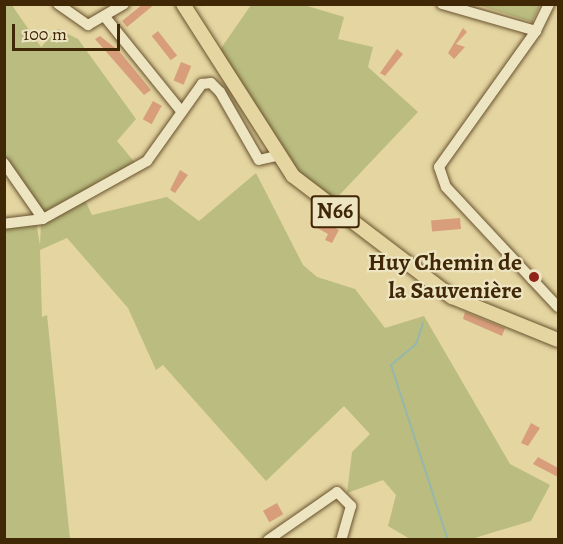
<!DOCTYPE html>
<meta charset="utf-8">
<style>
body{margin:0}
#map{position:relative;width:563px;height:544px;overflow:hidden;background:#e4d5a1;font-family:Alegreya,serif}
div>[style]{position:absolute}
.green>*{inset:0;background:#babc80}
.stream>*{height:2px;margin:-1px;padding:0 1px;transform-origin:1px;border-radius:1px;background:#96b8ab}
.building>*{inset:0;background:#d89e7b;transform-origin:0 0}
.roads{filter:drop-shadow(0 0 2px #69522d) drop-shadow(0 0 2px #69522d)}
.minor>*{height:10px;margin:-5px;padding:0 5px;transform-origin:5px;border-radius:5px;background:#ede4c2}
.major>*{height:14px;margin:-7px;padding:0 7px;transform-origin:7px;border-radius:7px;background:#e4d5a1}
.dots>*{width:16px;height:16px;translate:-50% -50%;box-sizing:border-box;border:3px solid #ede4c2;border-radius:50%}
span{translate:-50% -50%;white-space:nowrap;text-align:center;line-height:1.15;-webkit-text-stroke:4.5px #ede4c2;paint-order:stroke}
.shield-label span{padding:2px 4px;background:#ede4c2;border:2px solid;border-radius:4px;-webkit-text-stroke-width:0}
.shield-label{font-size:22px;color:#402706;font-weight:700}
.poi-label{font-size:24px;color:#402706;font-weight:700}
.right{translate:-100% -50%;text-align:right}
.frame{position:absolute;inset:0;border:6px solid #402706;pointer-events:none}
.scale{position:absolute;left:12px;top:24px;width:108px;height:27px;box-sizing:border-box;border:3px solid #402706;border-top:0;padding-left:8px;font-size:18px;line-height:21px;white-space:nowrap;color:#402706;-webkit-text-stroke:4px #ede4c2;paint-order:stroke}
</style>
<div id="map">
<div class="green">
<i style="clip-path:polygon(11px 4px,41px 47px,58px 29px,78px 39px,136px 119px,117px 141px,136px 164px,102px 179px,43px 219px,5px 169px,4px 5px)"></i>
<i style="clip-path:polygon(251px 5px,304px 5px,344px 17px,338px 39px,373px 47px,368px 67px,418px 112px,329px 206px,293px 176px,215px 57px)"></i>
<i style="clip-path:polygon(478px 5px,540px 4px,540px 5px,532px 22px)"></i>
<i style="clip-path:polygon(256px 173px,303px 265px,317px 277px,355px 289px,385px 328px,424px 316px,510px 464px,550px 485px,531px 521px,468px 540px,410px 539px,388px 526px,396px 495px,383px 480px,347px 493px,352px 452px,370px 434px,344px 406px,266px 481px,163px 365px,156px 370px,128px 308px,67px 238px,40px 250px,42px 317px,47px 315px,70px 539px,5px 539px,4px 226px,36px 222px,40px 245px,41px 222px,84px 198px,92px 215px,167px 197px,199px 221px)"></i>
</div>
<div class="stream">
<i style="left:423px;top:323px;width:22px;rotate:108deg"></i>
<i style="left:416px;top:344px;width:33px;rotate:140deg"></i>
<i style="left:391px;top:365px;width:184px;rotate:72deg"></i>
</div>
<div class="building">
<i style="clip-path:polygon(143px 4px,155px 4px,127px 27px,122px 21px)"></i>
<i style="clip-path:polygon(463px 28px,467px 32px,456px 44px,465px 47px,454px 59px,448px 53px)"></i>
<i style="left:158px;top:31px;width:31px;height:8px;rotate:52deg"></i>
<i style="clip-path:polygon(100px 36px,119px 51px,151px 90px,144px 95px,95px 39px)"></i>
<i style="clip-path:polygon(397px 49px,403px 54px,385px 76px,380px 73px)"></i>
<i style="left:181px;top:62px;width:11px;height:20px;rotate:22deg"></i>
<i style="left:153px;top:101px;width:10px;height:21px;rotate:29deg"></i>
<i style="clip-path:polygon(180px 170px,188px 175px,175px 193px,170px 190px)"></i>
<i style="clip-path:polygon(312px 216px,339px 230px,332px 243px,325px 240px,328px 234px,310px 224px)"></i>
<i style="left:460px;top:218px;width:11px;height:29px;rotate:85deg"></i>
<i style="clip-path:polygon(465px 312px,505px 328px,502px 336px,463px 319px)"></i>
<i style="clip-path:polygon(531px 423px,540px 428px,528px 446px,521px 443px)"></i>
<i style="clip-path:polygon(538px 457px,558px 468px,558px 477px,533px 464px)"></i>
<i style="left:277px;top:503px;width:13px;height:16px;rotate:61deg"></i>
</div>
<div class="roads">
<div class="minor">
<i style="left:58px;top:4px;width:37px;rotate:35deg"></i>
<i style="left:88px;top:25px;width:42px;rotate:-30.3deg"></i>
<i style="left:442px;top:4px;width:98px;rotate:16deg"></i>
<i style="left:549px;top:4px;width:30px;rotate:116deg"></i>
<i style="left:536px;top:31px;width:167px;rotate:125.5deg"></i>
<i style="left:439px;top:167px;width:21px;rotate:71deg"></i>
<i style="left:446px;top:187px;width:164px;rotate:47deg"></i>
<i style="left:105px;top:17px;width:122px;rotate:51deg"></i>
<i style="left:4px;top:163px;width:68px;rotate:55.1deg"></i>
<i style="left:43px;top:219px;width:39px;rotate:173deg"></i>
<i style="left:43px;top:219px;width:119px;rotate:-29.1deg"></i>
<i style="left:147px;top:161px;width:95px;rotate:-54.5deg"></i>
<i style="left:202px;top:84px;width:9px;rotate:-6deg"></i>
<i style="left:211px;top:83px;width:13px;rotate:45deg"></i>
<i style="left:220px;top:92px;width:78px;rotate:60.2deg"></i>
<i style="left:259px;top:160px;width:17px;rotate:-13deg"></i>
<i style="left:268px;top:540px;width:84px;rotate:-34.8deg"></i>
<i style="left:337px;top:492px;width:20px;rotate:45deg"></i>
<i style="left:351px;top:506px;width:35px;rotate:106deg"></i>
</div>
<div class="major">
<i style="left:183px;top:4px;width:204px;rotate:57.4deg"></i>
<i style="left:293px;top:176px;width:200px;rotate:37.3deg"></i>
<i style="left:452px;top:297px;width:114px;rotate:22.1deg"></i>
</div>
</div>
<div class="dots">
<i style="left:534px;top:277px;background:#8f2418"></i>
</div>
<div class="shield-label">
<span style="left:335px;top:212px">N66</span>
</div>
<div class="poi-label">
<span class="right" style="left:522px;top:277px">Huy Chemin de<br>la Sauvenière</span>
</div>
<div class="frame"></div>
<div class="scale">100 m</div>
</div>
